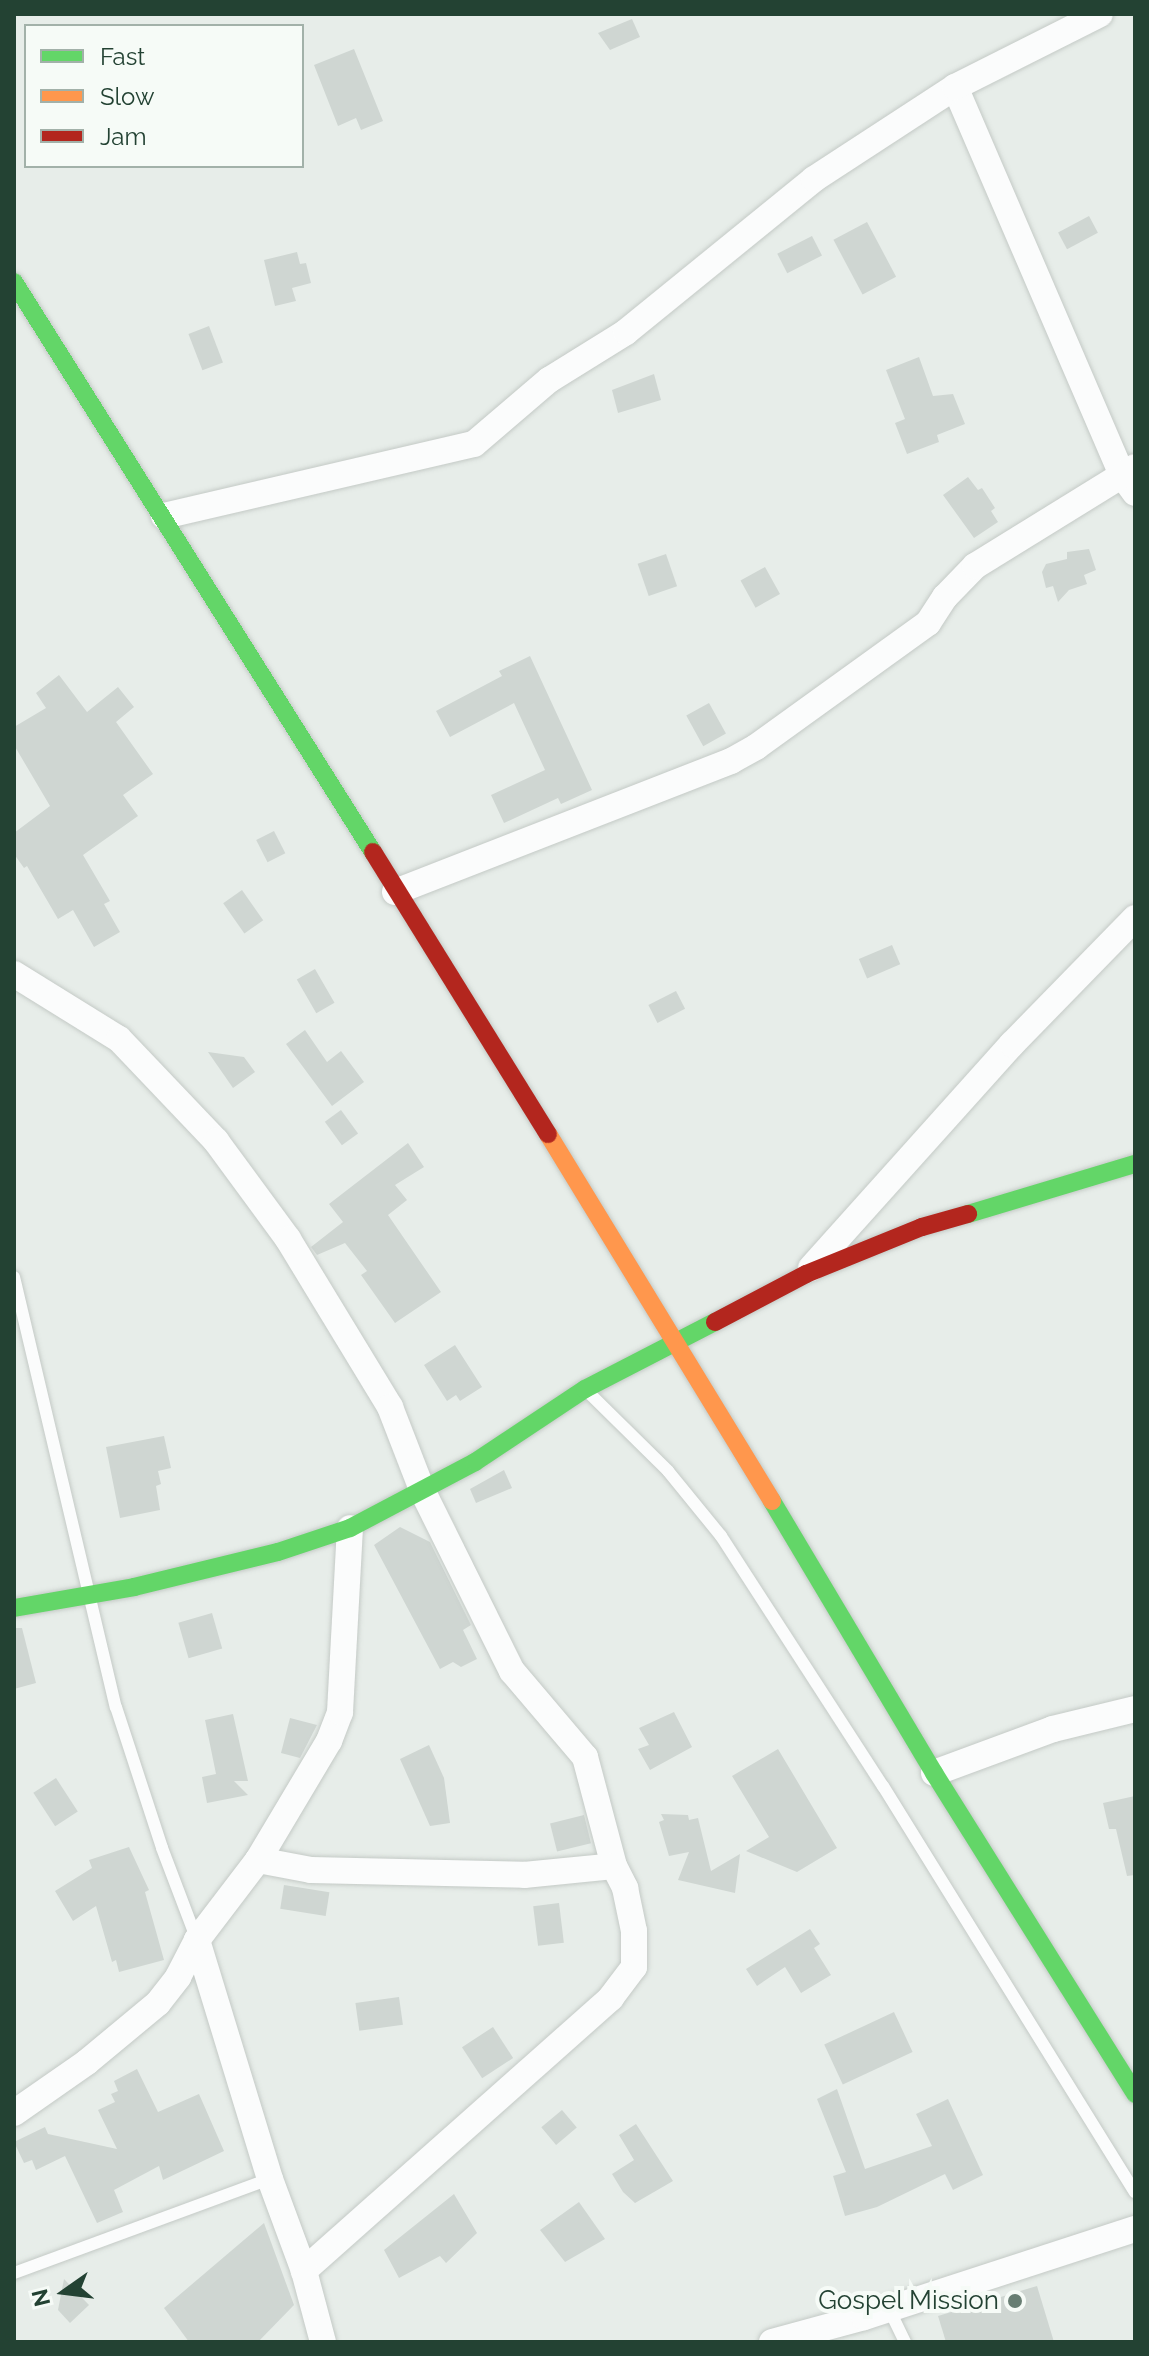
<!DOCTYPE html>
<style>
body{margin:0}
#map{position:relative;width:1149px;height:2356px;overflow:hidden;background:#e7ede9;font-family:Raleway,sans-serif}
div>[style]{position:absolute}
.building>*{inset:0;background:#cfd6d2;transform-origin:0 0}
.roads{filter:drop-shadow(0 0 2px #c4cac6) drop-shadow(0 0 2px #c4cac6)}
.lane>*{height:12px;margin:-6px;padding:0 6px;transform-origin:6px;border-radius:6px;background:#fbfcfc}
.street>*{height:26px;margin:-13px;padding:0 13px;transform-origin:13px;border-radius:13px;background:#fbfcfc}
.fast>*{height:18px;margin:-9px;padding:0 9px;transform-origin:9px;border-radius:9px;background:#63d668}
.slow>*{height:18px;margin:-9px;padding:0 9px;transform-origin:9px;border-radius:9px;background:#ff974d}
.jam>*{height:18px;margin:-9px;padding:0 9px;transform-origin:9px;border-radius:9px;background:#b3261e}
.dots>*{width:22px;height:22px;translate:-50% -50%;box-sizing:border-box;border:4px solid #f6fbf7;border-radius:50%}
span{translate:-50% -50%;white-space:nowrap;text-align:center;line-height:1.15;-webkit-text-stroke:8px #f6fbf7;paint-order:stroke}
.poi-label{font-size:26px;color:#234233}
.right{translate:-100% -50%;text-align:right}
.frame{position:absolute;inset:0;border:16px solid #234233;pointer-events:none}
.legend{position:absolute;left:24px;top:24px;width:280px;height:144px;box-sizing:border-box;background:#f6fbf7;border:2px solid #a2b1a9;margin:0;padding:10px 14px;list-style:none;font-size:24px;color:#234233}
.legend li{display:flex;align-items:center;gap:16px;height:40px}
.legend b{width:40px;border:2px solid #a2b1a9}
.north{position:absolute;left:24px;top:2252px;width:80px;height:80px;-webkit-text-stroke:6px #f6fbf7;paint-order:stroke;rotate:256deg;font-size:22px;font-weight:700;line-height:32px;text-align:center;color:#234233}
.north::after{content:'';display:block;margin:auto;width:28px;height:36px;background:#234233;clip-path:polygon(50% 0,100% 100%,50% 72%,0 100%)}
</style>
<div id="map">
<div class="building">
<i style="clip-path:polygon(632px 19px,640px 37px,610px 50px,598px 33px)"></i>
<i style="clip-path:polygon(354px 49px,383px 121px,361px 130px,356px 118px,338px 126px,314px 65px)"></i>
<i style="left:1089px;top:216px;width:19px;height:35px;rotate:62deg"></i>
<i style="left:867px;top:222px;width:62px;height:38px;rotate:62deg"></i>
<i style="left:812px;top:236px;width:22px;height:39px;rotate:63deg"></i>
<i style="clip-path:polygon(297px 252px,300px 264px,306px 263px,311px 283px,292px 288px,296px 301px,275px 306px,264px 260px)"></i>
<i style="left:209px;top:326px;width:39px;height:22px;rotate:69deg"></i>
<i style="clip-path:polygon(919px 357px,933px 396px,953px 394px,965px 424px,937px 435px,939px 442px,907px 454px,895px 423px,905px 419px,886px 370px)"></i>
<i style="clip-path:polygon(654px 374px,661px 400px,618px 413px,612px 390px)"></i>
<i style="clip-path:polygon(968px 477px,978px 490px,982px 488px,995px 508px,991px 511px,998px 522px,974px 538px,943px 495px)"></i>
<i style="clip-path:polygon(1089px 549px,1096px 570px,1084px 575px,1087px 584px,1069px 590px,1058px 602px,1053px 586px,1046px 588px,1042px 572px,1046px 564px,1067px 559px,1067px 552px)"></i>
<i style="left:666px;top:554px;width:34px;height:30px;rotate:71deg"></i>
<i style="left:765px;top:567px;width:31px;height:28px;rotate:61deg"></i>
<i style="clip-path:polygon(530px 656px,592px 790px,561px 804px,558px 798px,504px 823px,491px 795px,545px 770px,514px 703px,450px 737px,436px 711px,502px 676px,499px 671px)"></i>
<i style="clip-path:polygon(59px 675px,87px 712px,118px 687px,134px 707px,116px 722px,153px 774px,123px 795px,138px 816px,83px 855px,110px 901px,104px 904px,120px 932px,94px 947px,73px 910px,58px 919px,27px 866px,24px 868px,14px 854px,14px 833px,50px 806px,14px 745px,14px 727px,46px 708px,36px 693px)"></i>
<i style="left:709px;top:703px;width:35px;height:26px;rotate:61deg"></i>
<i style="left:274px;top:831px;width:25px;height:20px;rotate:63deg"></i>
<i style="left:242px;top:890px;width:37px;height:23px;rotate:55deg"></i>
<i style="left:892px;top:945px;width:21px;height:36px;rotate:67deg"></i>
<i style="left:315px;top:969px;width:39px;height:21px;rotate:60deg"></i>
<i style="left:676px;top:991px;width:20px;height:31px;rotate:63deg"></i>
<i style="clip-path:polygon(305px 1030px,327px 1062px,341px 1051px,364px 1082px,332px 1106px,286px 1044px)"></i>
<i style="clip-path:polygon(208px 1052px,244px 1057px,255px 1072px,233px 1088px)"></i>
<i style="left:341px;top:1110px;width:29px;height:20px;rotate:54deg"></i>
<i style="clip-path:polygon(408px 1143px,424px 1167px,395px 1185px,407px 1200px,388px 1215px,441px 1292px,395px 1323px,361px 1275px,367px 1271px,345px 1243px,317px 1255px,311px 1247px,343px 1222px,329px 1204px)"></i>
<i style="clip-path:polygon(455px 1345px,482px 1387px,460px 1401px,456px 1395px,447px 1401px,424px 1365px)"></i>
<i style="clip-path:polygon(164px 1436px,171px 1468px,158px 1471px,161px 1484px,156px 1486px,160px 1510px,120px 1518px,106px 1447px)"></i>
<i style="clip-path:polygon(504px 1470px,512px 1488px,476px 1503px,470px 1489px)"></i>
<i style="clip-path:polygon(400px 1527px,430px 1542px,471px 1625px,463px 1630px,477px 1659px,461px 1667px,453px 1662px,440px 1669px,374px 1545px)"></i>
<i style="left:212px;top:1613px;width:37px;height:35px;rotate:74deg"></i>
<i style="clip-path:polygon(14px 1628px,22px 1628px,36px 1683px,14px 1689px)"></i>
<i style="clip-path:polygon(674px 1712px,692px 1747px,650px 1770px,638px 1749px,649px 1745px,639px 1728px)"></i>
<i style="clip-path:polygon(233px 1714px,248px 1781px,234px 1781px,248px 1795px,207px 1803px,202px 1777px,216px 1774px,205px 1720px)"></i>
<i style="clip-path:polygon(290px 1718px,317px 1725px,300px 1758px,281px 1753px)"></i>
<i style="clip-path:polygon(429px 1745px,444px 1778px,450px 1823px,430px 1826px,400px 1759px)"></i>
<i style="clip-path:polygon(778px 1749px,837px 1848px,797px 1872px,746px 1851px,769px 1837px,732px 1776px)"></i>
<i style="left:56px;top:1778px;width:40px;height:27px;rotate:57deg"></i>
<i style="clip-path:polygon(1135px 1796px,1135px 1875px,1127px 1876px,1116px 1829px,1109px 1829px,1103px 1803px)"></i>
<i style="clip-path:polygon(661px 1814px,688px 1815px,689px 1820px,698px 1818px,711px 1871px,740px 1854px,735px 1893px,678px 1880px,689px 1852px,669px 1856px,659px 1822px,664px 1820px)"></i>
<i style="left:584px;top:1815px;width:29px;height:35px;rotate:76deg"></i>
<i style="clip-path:polygon(129px 1847px,149px 1890px,145px 1892px,164px 1960px,119px 1972px,116px 1960px,112px 1962px,96px 1906px,73px 1921px,55px 1891px,92px 1868px,89px 1860px)"></i>
<i style="left:284px;top:1885px;width:46px;height:24px;rotate:9deg"></i>
<i style="left:559px;top:1903px;width:40px;height:26px;rotate:83deg"></i>
<i style="clip-path:polygon(810px 1929px,820px 1944px,814px 1948px,831px 1975px,801px 1993px,785px 1967px,757px 1986px,746px 1969px)"></i>
<i style="left:399px;top:1997px;width:28px;height:44px;rotate:82deg"></i>
<i style="left:894px;top:2012px;width:44px;height:77px;rotate:65deg"></i>
<i style="left:493px;top:2027px;width:37px;height:37px;rotate:57deg"></i>
<i style="clip-path:polygon(137px 2069px,158px 2112px,199px 2094px,224px 2151px,163px 2180px,159px 2166px,114px 2190px,123px 2212px,97px 2223px,65px 2156px,36px 2170px,32px 2160px,24px 2163px,14px 2142px,45px 2127px,48px 2134px,117px 2149px,98px 2110px,115px 2102px,111px 2094px,118px 2091px,114px 2081px)"></i>
<i style="clip-path:polygon(837px 2089px,865px 2169px,932px 2146px,916px 2114px,948px 2099px,983px 2175px,953px 2190px,945px 2174px,877px 2207px,845px 2216px,833px 2176px,846px 2172px,817px 2099px)"></i>
<i style="left:562px;top:2110px;width:23px;height:27px;rotate:50deg"></i>
<i style="clip-path:polygon(636px 2124px,673px 2181px,635px 2203px,623px 2192px,612px 2174px,634px 2160px,619px 2135px)"></i>
<i style="clip-path:polygon(454px 2194px,477px 2233px,446px 2263px,440px 2256px,399px 2278px,384px 2250px)"></i>
<i style="clip-path:polygon(579px 2202px,605px 2239px,565px 2262px,540px 2230px)"></i>
<i style="clip-path:polygon(264px 2223px,294px 2305px,258px 2342px,189px 2342px,164px 2308px)"></i>
<i style="clip-path:polygon(64px 2279px,89px 2305px,70px 2323px,58px 2310px)"></i>
<i style="clip-path:polygon(1037px 2286px,1054px 2342px,946px 2342px,938px 2316px)"></i>
</div>
<div class="roads">
<div class="lane">
<i style="left:14px;top:1277px;width:442px;rotate:76.7deg"></i>
<i style="left:116px;top:1707px;width:148px;rotate:71.9deg"></i>
<i style="left:162px;top:1848px;width:98px;rotate:69.2deg"></i>
<i style="left:587px;top:1391px;width:114px;rotate:44.6deg"></i>
<i style="left:668px;top:1471px;width:84px;rotate:50.8deg"></i>
<i style="left:721px;top:1536px;width:298px;rotate:57.1deg"></i>
<i style="left:883px;top:1786px;width:478px;rotate:58.2deg"></i>
<i style="left:14px;top:2273px;width:273px;rotate:-20.2deg"></i>
<i style="left:889px;top:2309px;width:37px;rotate:64deg"></i>
</div>
<div class="street">
<i style="left:955px;top:87px;width:422px;rotate:66.7deg"></i>
<i style="left:1122px;top:475px;width:22px;rotate:54deg"></i>
<i style="left:164px;top:516px;width:318px;rotate:-13.1deg"></i>
<i style="left:474px;top:444px;width:99px;rotate:-40.5deg"></i>
<i style="left:549px;top:380px;width:91px;rotate:-31.9deg"></i>
<i style="left:626px;top:332px;width:242px;rotate:-39.1deg"></i>
<i style="left:814px;top:179px;width:168px;rotate:-33.1deg"></i>
<i style="left:955px;top:87px;width:162px;rotate:-26.7deg"></i>
<i style="left:395px;top:892px;width:361px;rotate:-21.3deg"></i>
<i style="left:731px;top:761px;width:29px;rotate:-29deg"></i>
<i style="left:756px;top:747px;width:212px;rotate:-35.8deg"></i>
<i style="left:928px;top:623px;width:31px;rotate:-57deg"></i>
<i style="left:945px;top:597px;width:43px;rotate:-45.9deg"></i>
<i style="left:975px;top:566px;width:188px;rotate:-31.7deg"></i>
<i style="left:14px;top:974px;width:123px;rotate:31.8deg"></i>
<i style="left:119px;top:1039px;width:141px;rotate:46.4deg"></i>
<i style="left:216px;top:1141px;width:122px;rotate:53.7deg"></i>
<i style="left:288px;top:1239px;width:197px;rotate:58.7deg"></i>
<i style="left:390px;top:1407px;width:91px;rotate:68.8deg"></i>
<i style="left:423px;top:1492px;width:200px;rotate:63.6deg"></i>
<i style="left:512px;top:1671px;width:113px;rotate:49.7deg"></i>
<i style="left:585px;top:1757px;width:113px;rotate:75.1deg"></i>
<i style="left:811px;top:1268px;width:301px;rotate:-48.1deg"></i>
<i style="left:1012px;top:1044px;width:176px;rotate:-45.7deg"></i>
<i style="left:934px;top:1773px;width:127px;rotate:-20.3deg"></i>
<i style="left:1053px;top:1729px;width:84px;rotate:-13.7deg"></i>
<i style="left:258px;top:1860px;width:54px;rotate:10.7deg"></i>
<i style="left:311px;top:1870px;width:213px;rotate:1.3deg"></i>
<i style="left:524px;top:1875px;width:90px;rotate:-5.7deg"></i>
<i style="left:614px;top:1866px;width:25px;rotate:63deg"></i>
<i style="left:625px;top:1888px;width:44px;rotate:78.2deg"></i>
<i style="left:634px;top:1931px;width:36px;rotate:90deg"></i>
<i style="left:634px;top:1967px;width:39px;rotate:127deg"></i>
<i style="left:611px;top:1998px;width:411px;rotate:138.4deg"></i>
<i style="left:14px;top:2113px;width:89px;rotate:-34.9deg"></i>
<i style="left:87px;top:2062px;width:92px;rotate:-39.7deg"></i>
<i style="left:158px;top:2003px;width:33px;rotate:-52deg"></i>
<i style="left:178px;top:1977px;width:42px;rotate:-62.8deg"></i>
<i style="left:323px;top:2342px;width:73px;rotate:-105deg"></i>
<i style="left:304px;top:2271px;width:98px;rotate:-110.3deg"></i>
<i style="left:270px;top:2179px;width:250px;rotate:-107deg"></i>
<i style="left:197px;top:1940px;width:101px;rotate:-52.7deg"></i>
<i style="left:258px;top:1860px;width:139px;rotate:-59.2deg"></i>
<i style="left:329px;top:1741px;width:31px;rotate:-69deg"></i>
<i style="left:340px;top:1712px;width:184px;rotate:-86.9deg"></i>
<i style="left:772px;top:2342px;width:95px;rotate:-15.2deg"></i>
<i style="left:864px;top:2317px;width:285px;rotate:-18deg"></i>
</div>
<div class="fast">
<i style="left:14px;top:282px;width:674px;rotate:57.8deg"></i>
<i style="left:968px;top:1214px;width:174px;rotate:-16.7deg"></i>
<i style="left:772px;top:1501px;width:317px;rotate:59.2deg"></i>
<i style="left:934px;top:1773px;width:379px;rotate:57.9deg"></i>
<i style="left:14px;top:1608px;width:122px;rotate:-9.9deg"></i>
<i style="left:134px;top:1587px;width:148px;rotate:-13.7deg"></i>
<i style="left:278px;top:1552px;width:76px;rotate:-18.4deg"></i>
<i style="left:350px;top:1528px;width:141px;rotate:-27.8deg"></i>
<i style="left:475px;top:1462px;width:132px;rotate:-33.6deg"></i>
<i style="left:585px;top:1389px;width:146px;rotate:-27.3deg"></i>
</div>
<div class="slow">
<i style="left:548px;top:1134px;width:430px;rotate:58.6deg"></i>
</div>
<div class="jam">
<i style="left:373px;top:852px;width:332px;rotate:58.2deg"></i>
<i style="left:715px;top:1322px;width:103px;rotate:-27.8deg"></i>
<i style="left:806px;top:1274px;width:125px;rotate:-22.1deg"></i>
<i style="left:922px;top:1227px;width:48px;rotate:-15.8deg"></i>
</div>
</div>
<div class="dots">
<i style="left:1015px;top:2301px;background:#687e73"></i>
</div>
<div class="poi-label">
<span class="right" style="left:999px;top:2301px">Gospel Mission</span>
</div>
<div class="frame"></div>
<ul class="legend">
<li><b style="height:10px;background:#63d668"></b>Fast</li>
<li><b style="height:10px;background:#ff974d"></b>Slow</li>
<li><b style="height:10px;background:#b3261e"></b>Jam</li>
</ul>
<div class="north">N</div>
</div>
